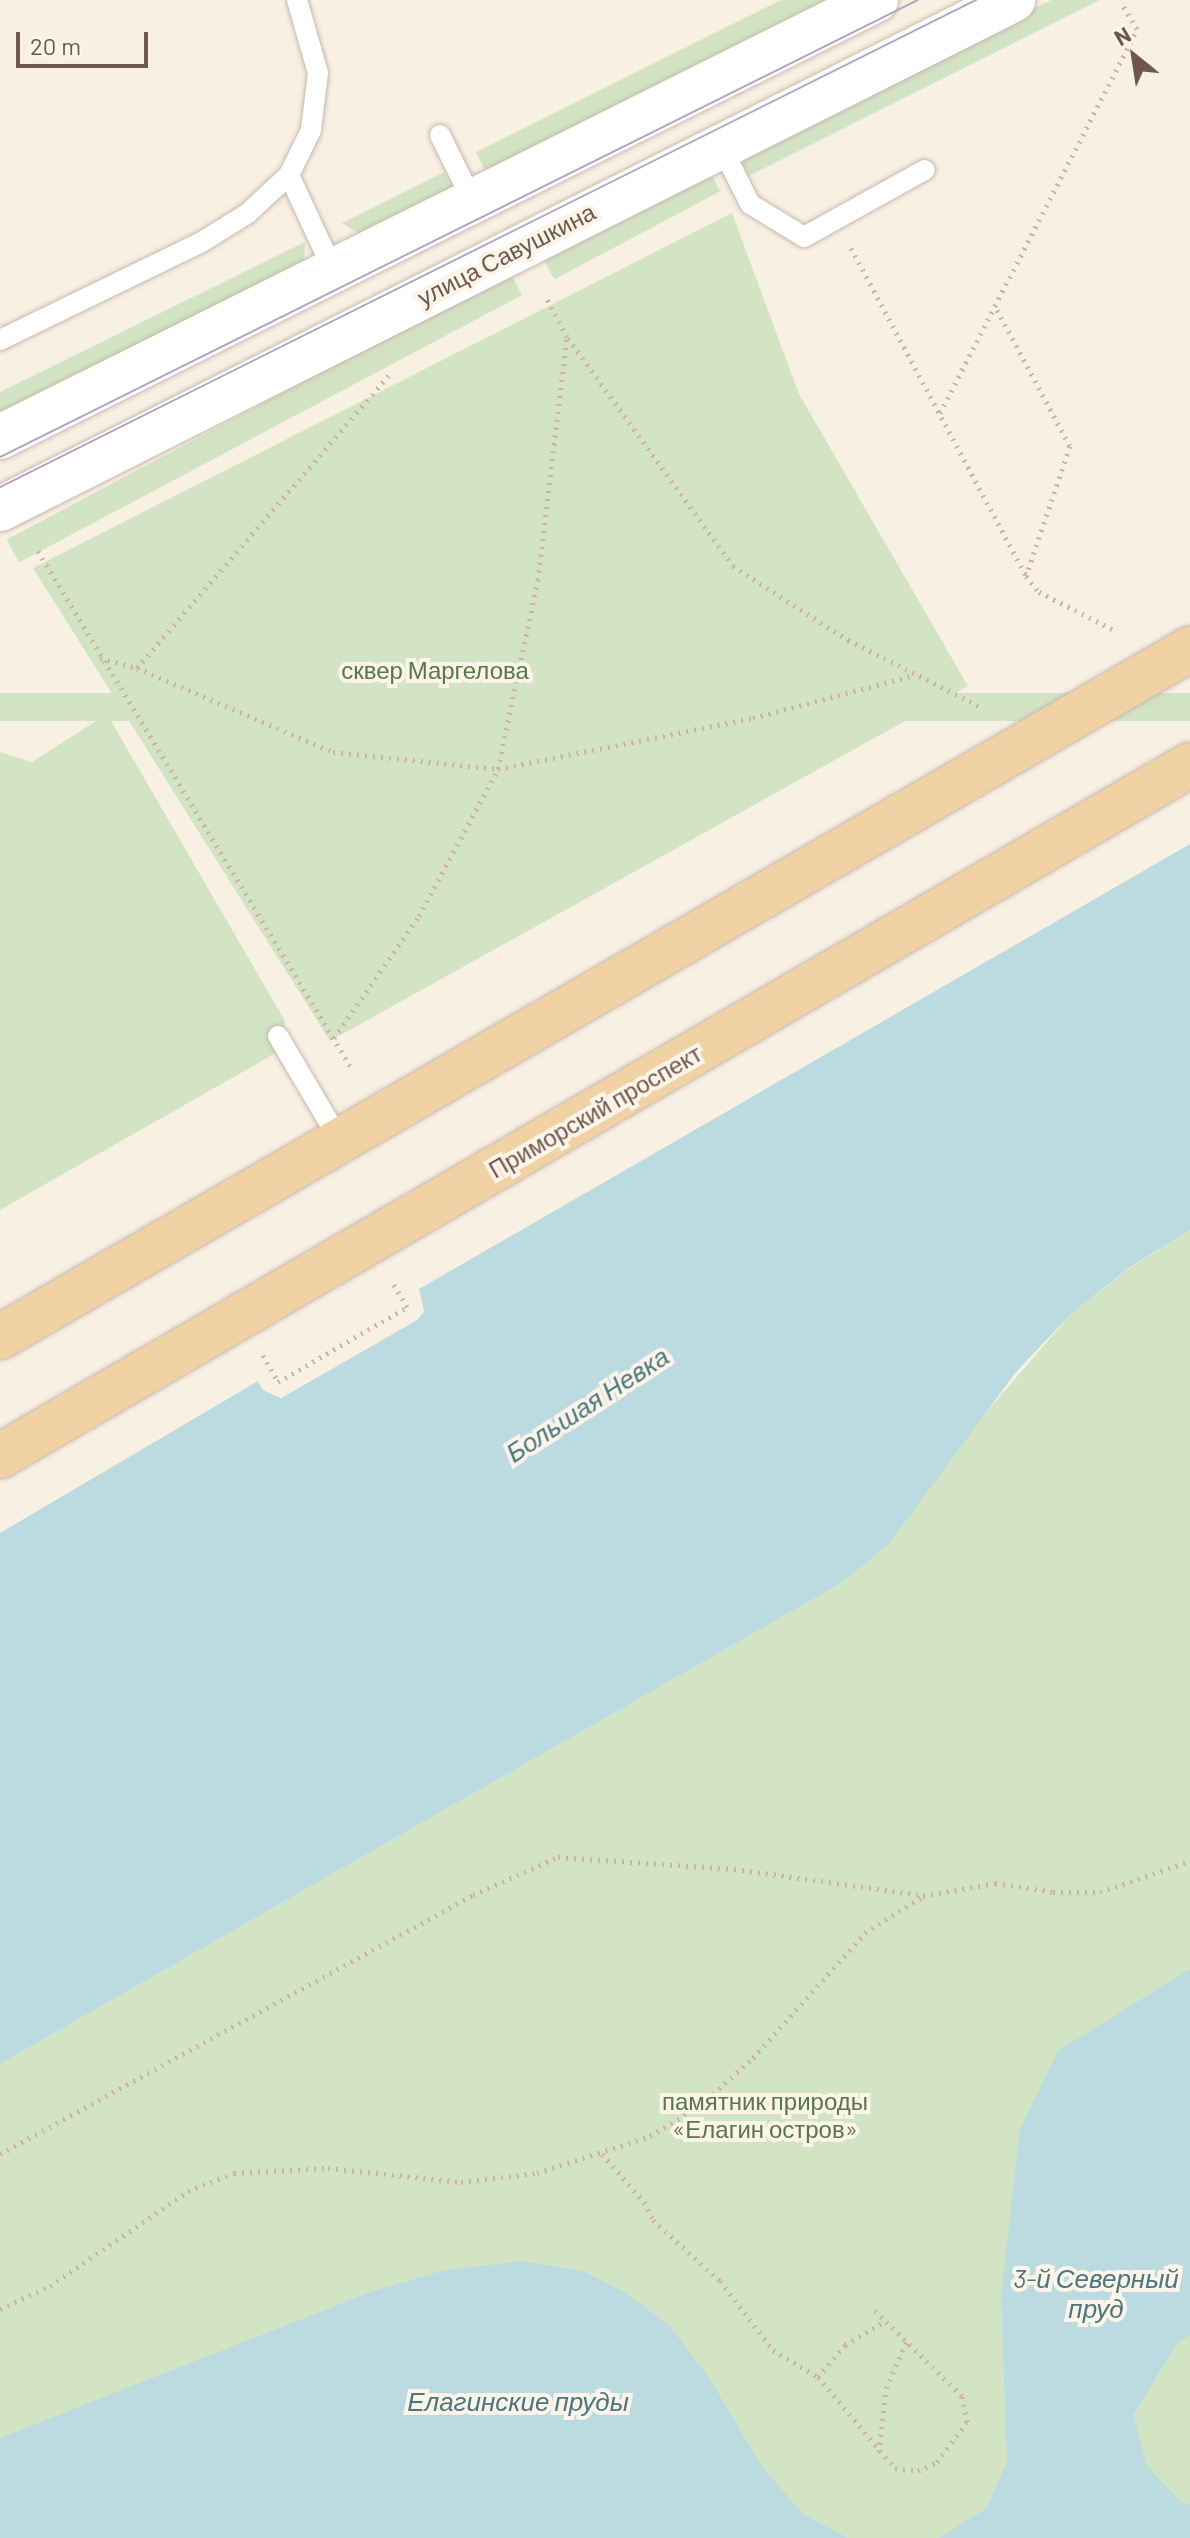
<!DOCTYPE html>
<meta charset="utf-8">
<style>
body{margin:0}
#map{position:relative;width:1190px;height:2538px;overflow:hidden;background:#f9f0e4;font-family:Barlow,sans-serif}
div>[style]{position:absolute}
.green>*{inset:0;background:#d2e4c4;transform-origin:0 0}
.water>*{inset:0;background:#bbdbe0}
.pier>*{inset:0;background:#f9f0e4}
.path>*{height:5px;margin-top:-2.5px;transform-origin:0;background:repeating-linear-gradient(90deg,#cfb3a2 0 2px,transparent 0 8px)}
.roads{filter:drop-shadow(0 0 2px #c8b8ac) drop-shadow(0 0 2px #c8b8ac)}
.lane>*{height:20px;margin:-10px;padding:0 10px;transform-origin:10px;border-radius:10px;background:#fff}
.secondary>*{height:44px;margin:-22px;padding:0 22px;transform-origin:22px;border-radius:22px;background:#fff}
.primary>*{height:44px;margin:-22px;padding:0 22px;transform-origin:22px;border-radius:22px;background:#f0d2a4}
.tram>*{height:2px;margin:-1px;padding:0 1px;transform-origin:1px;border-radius:1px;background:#b3a4c0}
span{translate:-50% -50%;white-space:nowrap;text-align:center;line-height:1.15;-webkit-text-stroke:8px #fcf4e9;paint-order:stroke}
.street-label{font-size:24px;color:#6e584d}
.park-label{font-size:24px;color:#58784a}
.water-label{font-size:26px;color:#4a777f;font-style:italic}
.north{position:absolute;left:1094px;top:16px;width:80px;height:80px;-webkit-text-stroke:6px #fcf4e9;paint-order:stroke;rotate:330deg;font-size:22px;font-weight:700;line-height:32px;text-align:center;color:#6e584d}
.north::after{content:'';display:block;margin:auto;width:28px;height:36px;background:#6e584d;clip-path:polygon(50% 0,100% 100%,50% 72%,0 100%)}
.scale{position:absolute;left:16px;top:32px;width:132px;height:36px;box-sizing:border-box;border:4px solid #6e584d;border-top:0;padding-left:10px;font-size:24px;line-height:28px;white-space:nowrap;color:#6e584d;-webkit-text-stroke:6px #fcf4e9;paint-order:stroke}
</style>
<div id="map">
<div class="green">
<i style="clip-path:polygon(781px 0,837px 0,487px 175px,476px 152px)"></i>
<i style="clip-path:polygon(1051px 0,1100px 0,749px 176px,738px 156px)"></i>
<i style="left:709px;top:170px;width:24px;height:188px;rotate:62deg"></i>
<i style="clip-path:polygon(444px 172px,454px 191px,365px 238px,342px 223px)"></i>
<i style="clip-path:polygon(732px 213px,799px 394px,968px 686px,330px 1041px,33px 568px)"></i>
<i style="clip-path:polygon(305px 242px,304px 268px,0 420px,0 392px)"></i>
<i style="left:510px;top:272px;width:26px;height:570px;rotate:62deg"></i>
<i style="left:1190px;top:693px;width:28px;height:1375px;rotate:90deg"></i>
<i style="clip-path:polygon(107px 714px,285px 1021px,283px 1049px,0 1210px,0 752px,32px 762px)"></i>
<i style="clip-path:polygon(1190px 1230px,1190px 2538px,0 2538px,0 2064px,838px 1585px,1070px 1315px,1131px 1267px)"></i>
</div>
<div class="water">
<i style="clip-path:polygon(1190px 844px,1190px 1230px,1130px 1267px,1070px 1315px,1016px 1372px,888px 1545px,838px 1585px,0 2064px,0 1533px,258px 1381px,263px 1390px,281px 1398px,417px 1320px,424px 1311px,419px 1289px)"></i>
<i style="clip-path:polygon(1190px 1969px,1190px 2335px,1178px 2342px,1133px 2415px,1147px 2466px,1182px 2503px,1190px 2505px,1190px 2538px,939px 2538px,987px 2508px,1007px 2461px,1001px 2296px,1020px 2129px,1058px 2051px)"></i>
<i style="clip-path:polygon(522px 2261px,583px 2271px,624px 2292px,669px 2325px,710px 2379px,759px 2462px,802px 2514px,848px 2538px,0 2538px,0 2438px,373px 2291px,446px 2270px)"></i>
</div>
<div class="pier">
<i style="clip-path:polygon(418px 1289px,424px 1312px,417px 1320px,281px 1398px,263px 1390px,261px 1379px,272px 1394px,280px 1394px,415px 1317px,420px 1310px)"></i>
</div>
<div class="path">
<i style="left:851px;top:248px;width:372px;rotate:61.9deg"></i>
<i style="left:1026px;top:576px;width:21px;rotate:51deg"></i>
<i style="left:1039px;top:592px;width:82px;rotate:26.9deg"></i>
<i style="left:997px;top:310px;width:154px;rotate:61.8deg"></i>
<i style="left:1070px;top:446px;width:137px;rotate:108.7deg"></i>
<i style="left:568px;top:338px;width:281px;rotate:54.1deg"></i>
<i style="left:733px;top:566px;width:137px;rotate:32.8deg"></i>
<i style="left:848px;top:640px;width:149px;rotate:26.7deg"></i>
<i style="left:940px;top:413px;width:432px;rotate:-62.8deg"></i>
<i style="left:1137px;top:29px;width:29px;rotate:-121deg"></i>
<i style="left:38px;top:551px;width:608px;rotate:58.79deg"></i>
<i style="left:100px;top:658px;width:38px;rotate:15deg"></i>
<i style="left:137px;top:668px;width:213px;rotate:23.2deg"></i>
<i style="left:333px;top:752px;width:166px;rotate:5.9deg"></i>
<i style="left:498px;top:769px;width:260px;rotate:-11.3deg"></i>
<i style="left:753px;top:718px;width:168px;rotate:-14.9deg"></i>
<i style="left:137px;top:668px;width:388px;rotate:-49.3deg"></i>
<i style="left:334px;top:1038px;width:149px;rotate:-55.1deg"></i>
<i style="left:419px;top:916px;width:167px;rotate:-61.7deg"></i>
<i style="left:498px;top:769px;width:193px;rotate:-78.1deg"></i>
<i style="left:538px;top:580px;width:245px;rotate:-83.2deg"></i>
<i style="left:567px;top:337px;width:47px;rotate:-117.6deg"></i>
<i style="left:263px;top:1355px;width:31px;rotate:61deg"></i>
<i style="left:278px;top:1382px;width:149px;rotate:-30.2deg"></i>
<i style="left:407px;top:1307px;width:30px;rotate:-120deg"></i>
<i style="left:0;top:2154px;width:539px;rotate:-28.7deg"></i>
<i style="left:473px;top:1895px;width:93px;rotate:-24.1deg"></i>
<i style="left:558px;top:1857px;width:176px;rotate:3.9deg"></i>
<i style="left:734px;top:1869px;width:190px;rotate:7.9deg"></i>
<i style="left:602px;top:2154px;width:64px;rotate:48.8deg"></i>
<i style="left:644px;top:2202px;width:20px;rotate:63deg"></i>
<i style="left:653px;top:2220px;width:91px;rotate:42.3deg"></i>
<i style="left:720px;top:2281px;width:87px;rotate:52.5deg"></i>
<i style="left:773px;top:2350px;width:52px;rotate:31deg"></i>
<i style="left:818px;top:2377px;width:119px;rotate:49.8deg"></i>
<i style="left:895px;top:2468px;width:23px;rotate:7deg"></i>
<i style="left:918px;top:2471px;width:21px;rotate:-25deg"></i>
<i style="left:937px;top:2462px;width:50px;rotate:-53.1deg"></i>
<i style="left:967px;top:2422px;width:26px;rotate:-101deg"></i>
<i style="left:962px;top:2396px;width:127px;rotate:-135.6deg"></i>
<i style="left:0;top:2309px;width:55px;rotate:-24.7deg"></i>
<i style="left:50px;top:2286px;width:168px;rotate:-34.5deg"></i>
<i style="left:188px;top:2191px;width:49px;rotate:-21.4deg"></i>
<i style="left:234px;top:2173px;width:94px;rotate:-3deg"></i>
<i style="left:328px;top:2168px;width:134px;rotate:6deg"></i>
<i style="left:461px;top:2182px;width:77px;rotate:-6.8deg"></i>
<i style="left:537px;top:2173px;width:119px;rotate:-18.1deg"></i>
<i style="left:650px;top:2136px;width:60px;rotate:-31.3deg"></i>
<i style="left:701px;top:2105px;width:70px;rotate:-42.1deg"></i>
<i style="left:753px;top:2058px;width:168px;rotate:-48.1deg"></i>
<i style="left:865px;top:1933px;width:69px;rotate:-32.5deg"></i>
<i style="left:923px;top:1896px;width:73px;rotate:-10.2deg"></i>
<i style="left:995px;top:1883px;width:59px;rotate:8.8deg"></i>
<i style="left:1053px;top:1892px;width:47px"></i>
<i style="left:1100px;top:1892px;width:95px;rotate:-19deg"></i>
<i style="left:818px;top:2377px;width:42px;rotate:-49.8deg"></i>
<i style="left:845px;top:2345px;width:43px;rotate:-30.7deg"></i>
<i style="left:879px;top:2452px;width:64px;rotate:-83.8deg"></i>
<i style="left:886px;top:2388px;width:51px;rotate:-65.9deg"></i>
</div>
<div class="roads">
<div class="lane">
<i style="left:440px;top:135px;width:75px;rotate:63.8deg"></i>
<i style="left:721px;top:146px;width:65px;rotate:63.4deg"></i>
<i style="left:750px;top:204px;width:63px;rotate:31.4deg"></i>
<i style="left:804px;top:237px;width:138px;rotate:-29deg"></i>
<i style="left:289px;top:175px;width:105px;rotate:65.1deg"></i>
<i style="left:0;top:340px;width:222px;rotate:-25.9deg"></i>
<i style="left:200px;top:243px;width:55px;rotate:-31.7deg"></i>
<i style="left:247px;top:214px;width:57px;rotate:-42.9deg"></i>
<i style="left:289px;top:175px;width:50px;rotate:-63.9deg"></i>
<i style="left:311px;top:130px;width:57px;rotate:-83deg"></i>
<i style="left:318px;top:73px;width:76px;rotate:-106deg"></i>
<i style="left:278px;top:1036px;width:122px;rotate:59.4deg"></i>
</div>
<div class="secondary">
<i style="left:0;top:437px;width:979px;rotate:-26.51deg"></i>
<i style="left:0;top:509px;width:1134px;rotate:-26.68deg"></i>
</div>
<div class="primary">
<i style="left:0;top:1337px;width:1375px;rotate:-30.03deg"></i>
<i style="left:0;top:1456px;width:1376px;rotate:-30.14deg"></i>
</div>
</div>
<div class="tram">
<i style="left:0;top:457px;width:1025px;rotate:-26.47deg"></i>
<i style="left:0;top:487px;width:1091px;rotate:-26.52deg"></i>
</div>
<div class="street-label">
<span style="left:506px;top:254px;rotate:-27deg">улица Савушкина</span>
<span style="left:595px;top:1111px;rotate:-30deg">Приморский проспект</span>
</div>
<div class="park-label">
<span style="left:435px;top:670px">сквер Маргелова</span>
<span style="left:765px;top:2115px">памятник природы<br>«Елагин остров»</span>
</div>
<div class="water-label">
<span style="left:587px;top:1404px;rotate:-33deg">Большая Невка</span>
<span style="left:1096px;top:2293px">3-й Северный<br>пруд</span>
<span style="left:518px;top:2401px">Елагинские пруды</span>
</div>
<div class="north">N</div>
<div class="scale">20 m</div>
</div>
